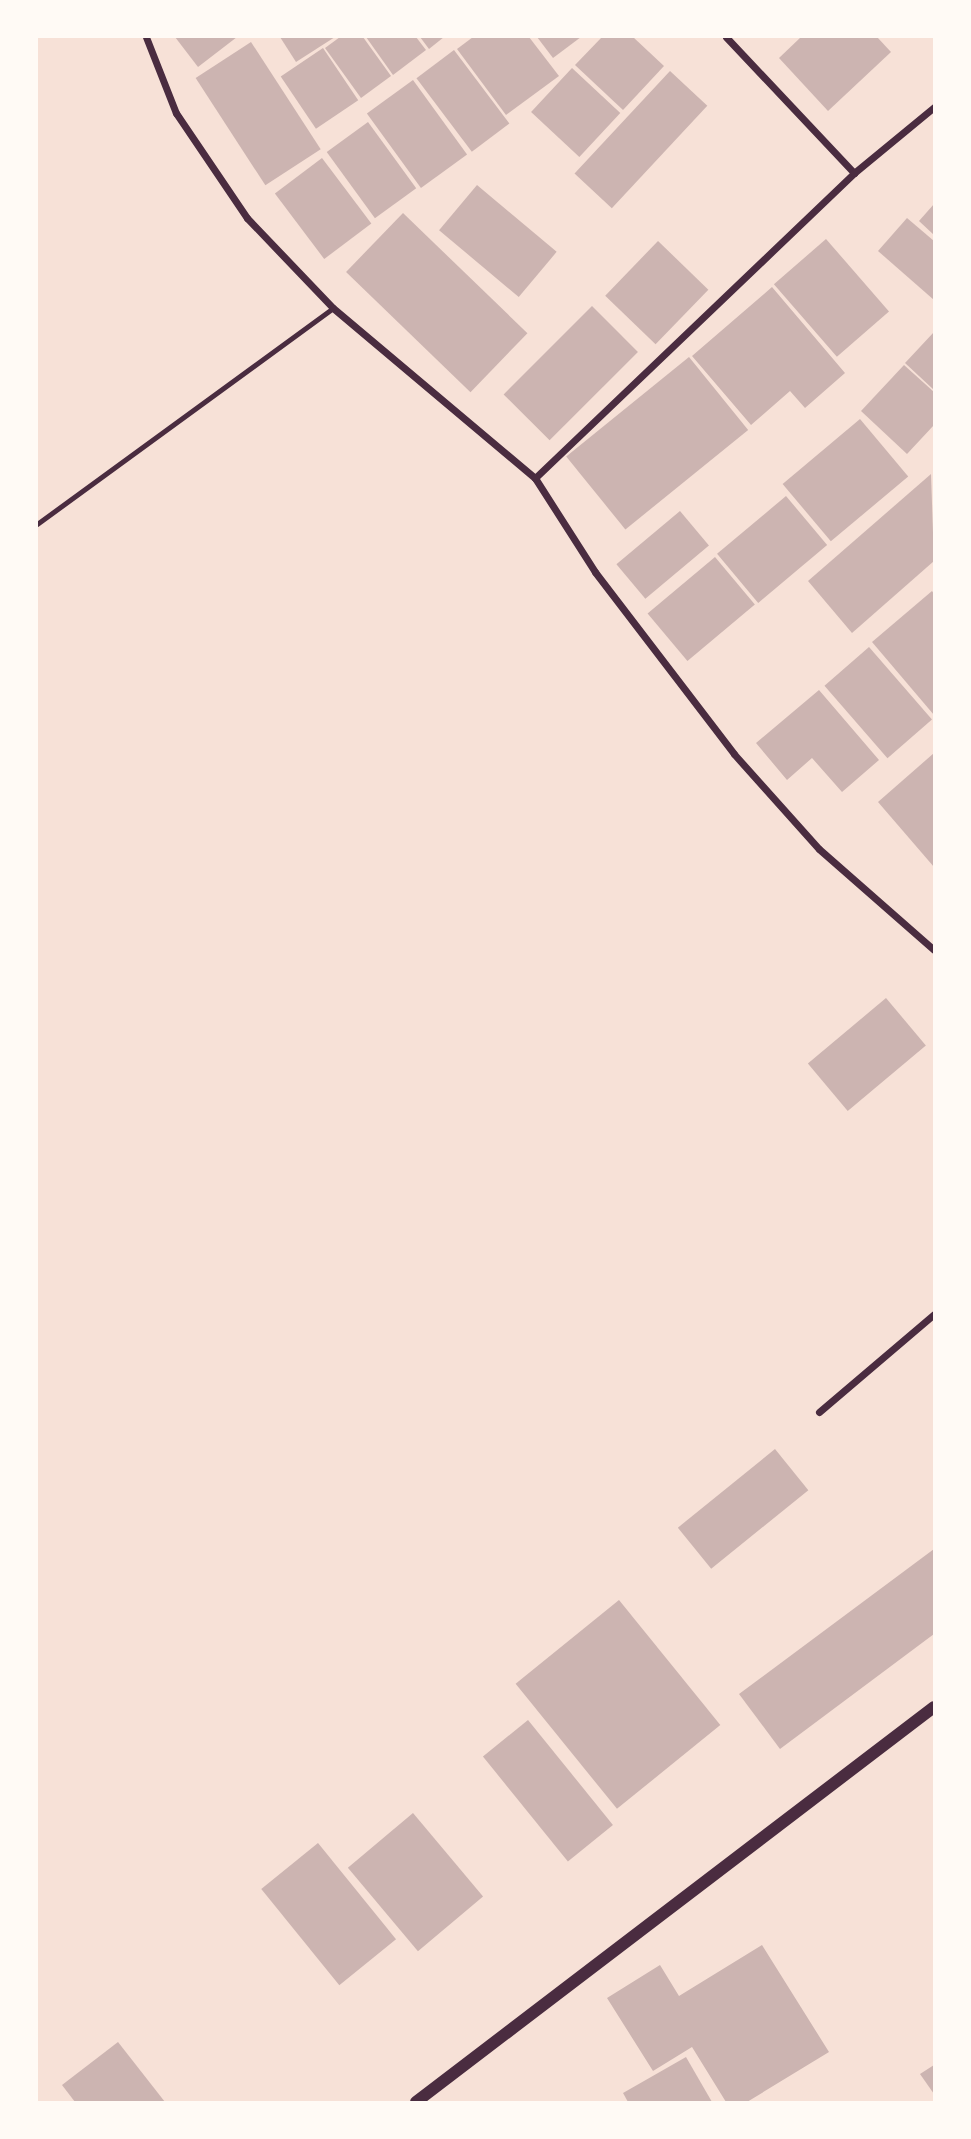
<!DOCTYPE html>
<style>
body{margin:0}
#map{position:relative;width:971px;height:2139px;overflow:hidden;background:#f7e1d7;font-family:Overpass,sans-serif}
div>[style]{position:absolute}
.building>*{inset:0;background:#ccb4b1;transform-origin:0 0}
.service>*{height:5px;margin:-2.5px;padding:0 2.5px;transform-origin:2.5px;border-radius:2.5px;background:#4a2c40}
.minor>*{height:7px;margin:-3.5px;padding:0 3.5px;transform-origin:3.5px;border-radius:3.5px;background:#4a2c40}
.tertiary>*{height:12px;margin:-6px;padding:0 6px;transform-origin:6px;border-radius:6px;background:#4a2c40}
span{translate:-50% -50%;white-space:nowrap;text-align:center;line-height:1.15;-webkit-text-stroke:7px #fffaf5;paint-order:stroke}
.frame{position:absolute;inset:0;border:38px solid #fffaf5;pointer-events:none}
</style>
<div id="map">
<div class="building">
<i style="clip-path:polygon(175px 37px,237px 37px,198px 67px)"></i>
<i style="clip-path:polygon(280px 37px,335px 37px,296px 62px)"></i>
<i style="clip-path:polygon(340px 37px,363px 37px,391px 76px,361px 98px,325px 48px)"></i>
<i style="clip-path:polygon(366px 37px,416px 37px,426px 50px,393px 75px)"></i>
<i style="clip-path:polygon(420px 37px,444px 37px,429px 49px)"></i>
<i style="clip-path:polygon(473px 37px,529px 37px,559px 76px,506px 115px,457px 49px)"></i>
<i style="clip-path:polygon(537px 37px,581px 37px,553px 58px)"></i>
<i style="clip-path:polygon(602px 37px,633px 37px,664px 66px,623px 110px,575px 65px)"></i>
<i style="clip-path:polygon(801px 37px,877px 37px,891px 52px,828px 111px,779px 58px)"></i>
<i style="left:251px;top:42px;width:128px;height:66px;rotate:57deg"></i>
<i style="left:323px;top:48px;width:63px;height:51px;rotate:56deg"></i>
<i style="left:454px;top:50px;width:92px;height:47px;rotate:53deg"></i>
<i style="left:572px;top:68px;width:66px;height:60px;rotate:43deg"></i>
<i style="left:670px;top:71px;width:51px;height:140px;rotate:43deg"></i>
<i style="left:413px;top:80px;width:92px;height:57px;rotate:54deg"></i>
<i style="left:368px;top:122px;width:82px;height:51px;rotate:54deg"></i>
<i style="left:322px;top:158px;width:82px;height:59px;rotate:53deg"></i>
<i style="left:477px;top:185px;width:104px;height:59px;rotate:40deg"></i>
<i style="clip-path:polygon(934px 204px,934px 235px,919px 221px)"></i>
<i style="left:403px;top:213px;width:173px;height:82px;rotate:44deg"></i>
<i style="clip-path:polygon(907px 218px,934px 241px,934px 300px,878px 251px)"></i>
<i style="left:826px;top:239px;width:96px;height:69px;rotate:49deg"></i>
<i style="left:658px;top:241px;width:70px;height:76px;rotate:44deg"></i>
<i style="clip-path:polygon(772px 287px,845px 373px,805px 408px,790px 391px,751px 425px,692px 356px)"></i>
<i style="left:592px;top:306px;width:65px;height:125px;rotate:45deg"></i>
<i style="clip-path:polygon(934px 332px,934px 390px,905px 363px)"></i>
<i style="left:689px;top:357px;width:94px;height:158px;rotate:51deg"></i>
<i style="clip-path:polygon(904px 365px,934px 392px,934px 425px,907px 454px,861px 411px)"></i>
<i style="left:860px;top:419px;width:75px;height:101px;rotate:50deg"></i>
<i style="clip-path:polygon(931px 474px,934px 561px,852px 633px,808px 581px)"></i>
<i style="left:786px;top:496px;width:64px;height:90px;rotate:50deg"></i>
<i style="left:680px;top:511px;width:45px;height:83px;rotate:50deg"></i>
<i style="left:715px;top:557px;width:62px;height:88px;rotate:50deg"></i>
<i style="clip-path:polygon(932px 591px,934px 594px,934px 715px,872px 642px)"></i>
<i style="left:869px;top:647px;width:96px;height:59px;rotate:49deg"></i>
<i style="clip-path:polygon(819px 690px,879px 760px,842px 792px,812px 758px,787px 780px,756px 743px)"></i>
<i style="clip-path:polygon(934px 753px,934px 867px,878px 802px)"></i>
<i style="left:886px;top:998px;width:62px;height:102px;rotate:50deg"></i>
<i style="left:775px;top:1449px;width:53px;height:125px;rotate:51deg"></i>
<i style="clip-path:polygon(934px 1549px,934px 1634px,780px 1749px,739px 1694px)"></i>
<i style="left:619px;top:1600px;width:161px;height:133px;rotate:51deg"></i>
<i style="left:528px;top:1720px;width:135px;height:58px;rotate:51deg"></i>
<i style="left:413px;top:1813px;width:109px;height:85px;rotate:50deg"></i>
<i style="left:318px;top:1843px;width:124px;height:73px;rotate:51deg"></i>
<i style="clip-path:polygon(762px 1945px,829px 2052px,747px 2102px,726px 2102px,692px 2047px,653px 2071px,607px 1998px,660px 1965px,679px 1996px)"></i>
<i style="clip-path:polygon(118px 2042px,165px 2102px,75px 2102px,62px 2085px)"></i>
<i style="clip-path:polygon(686px 2057px,712px 2102px,628px 2102px,623px 2093px)"></i>
<i style="clip-path:polygon(934px 2065px,934px 2094px,920px 2074px)"></i>
</div>
<div class="service">
<i style="left:37px;top:524px;width:366px;rotate:-36.1deg"></i>
</div>
<div class="minor">
<i style="left:146px;top:37px;width:82px;rotate:68.5deg"></i>
<i style="left:176px;top:113px;width:127px;rotate:55.9deg"></i>
<i style="left:247px;top:218px;width:124px;rotate:46.3deg"></i>
<i style="left:333px;top:308px;width:264px;rotate:40.1deg"></i>
<i style="left:535px;top:478px;width:112px;rotate:57.4deg"></i>
<i style="left:595px;top:572px;width:229px;rotate:52.6deg"></i>
<i style="left:734px;top:754px;width:127px;rotate:48.2deg"></i>
<i style="left:819px;top:849px;width:153px;rotate:41.3deg"></i>
<i style="left:726px;top:37px;width:187px;rotate:46.7deg"></i>
<i style="left:535px;top:478px;width:441px;rotate:-43.7deg"></i>
<i style="left:854px;top:173px;width:104px;rotate:-39.5deg"></i>
<i style="left:819px;top:1412px;width:151px;rotate:-40.4deg"></i>
</div>
<div class="tertiary">
<i style="left:416px;top:2102px;width:651px;rotate:-37.33deg"></i>
</div>
<div class="frame"></div>
</div>
